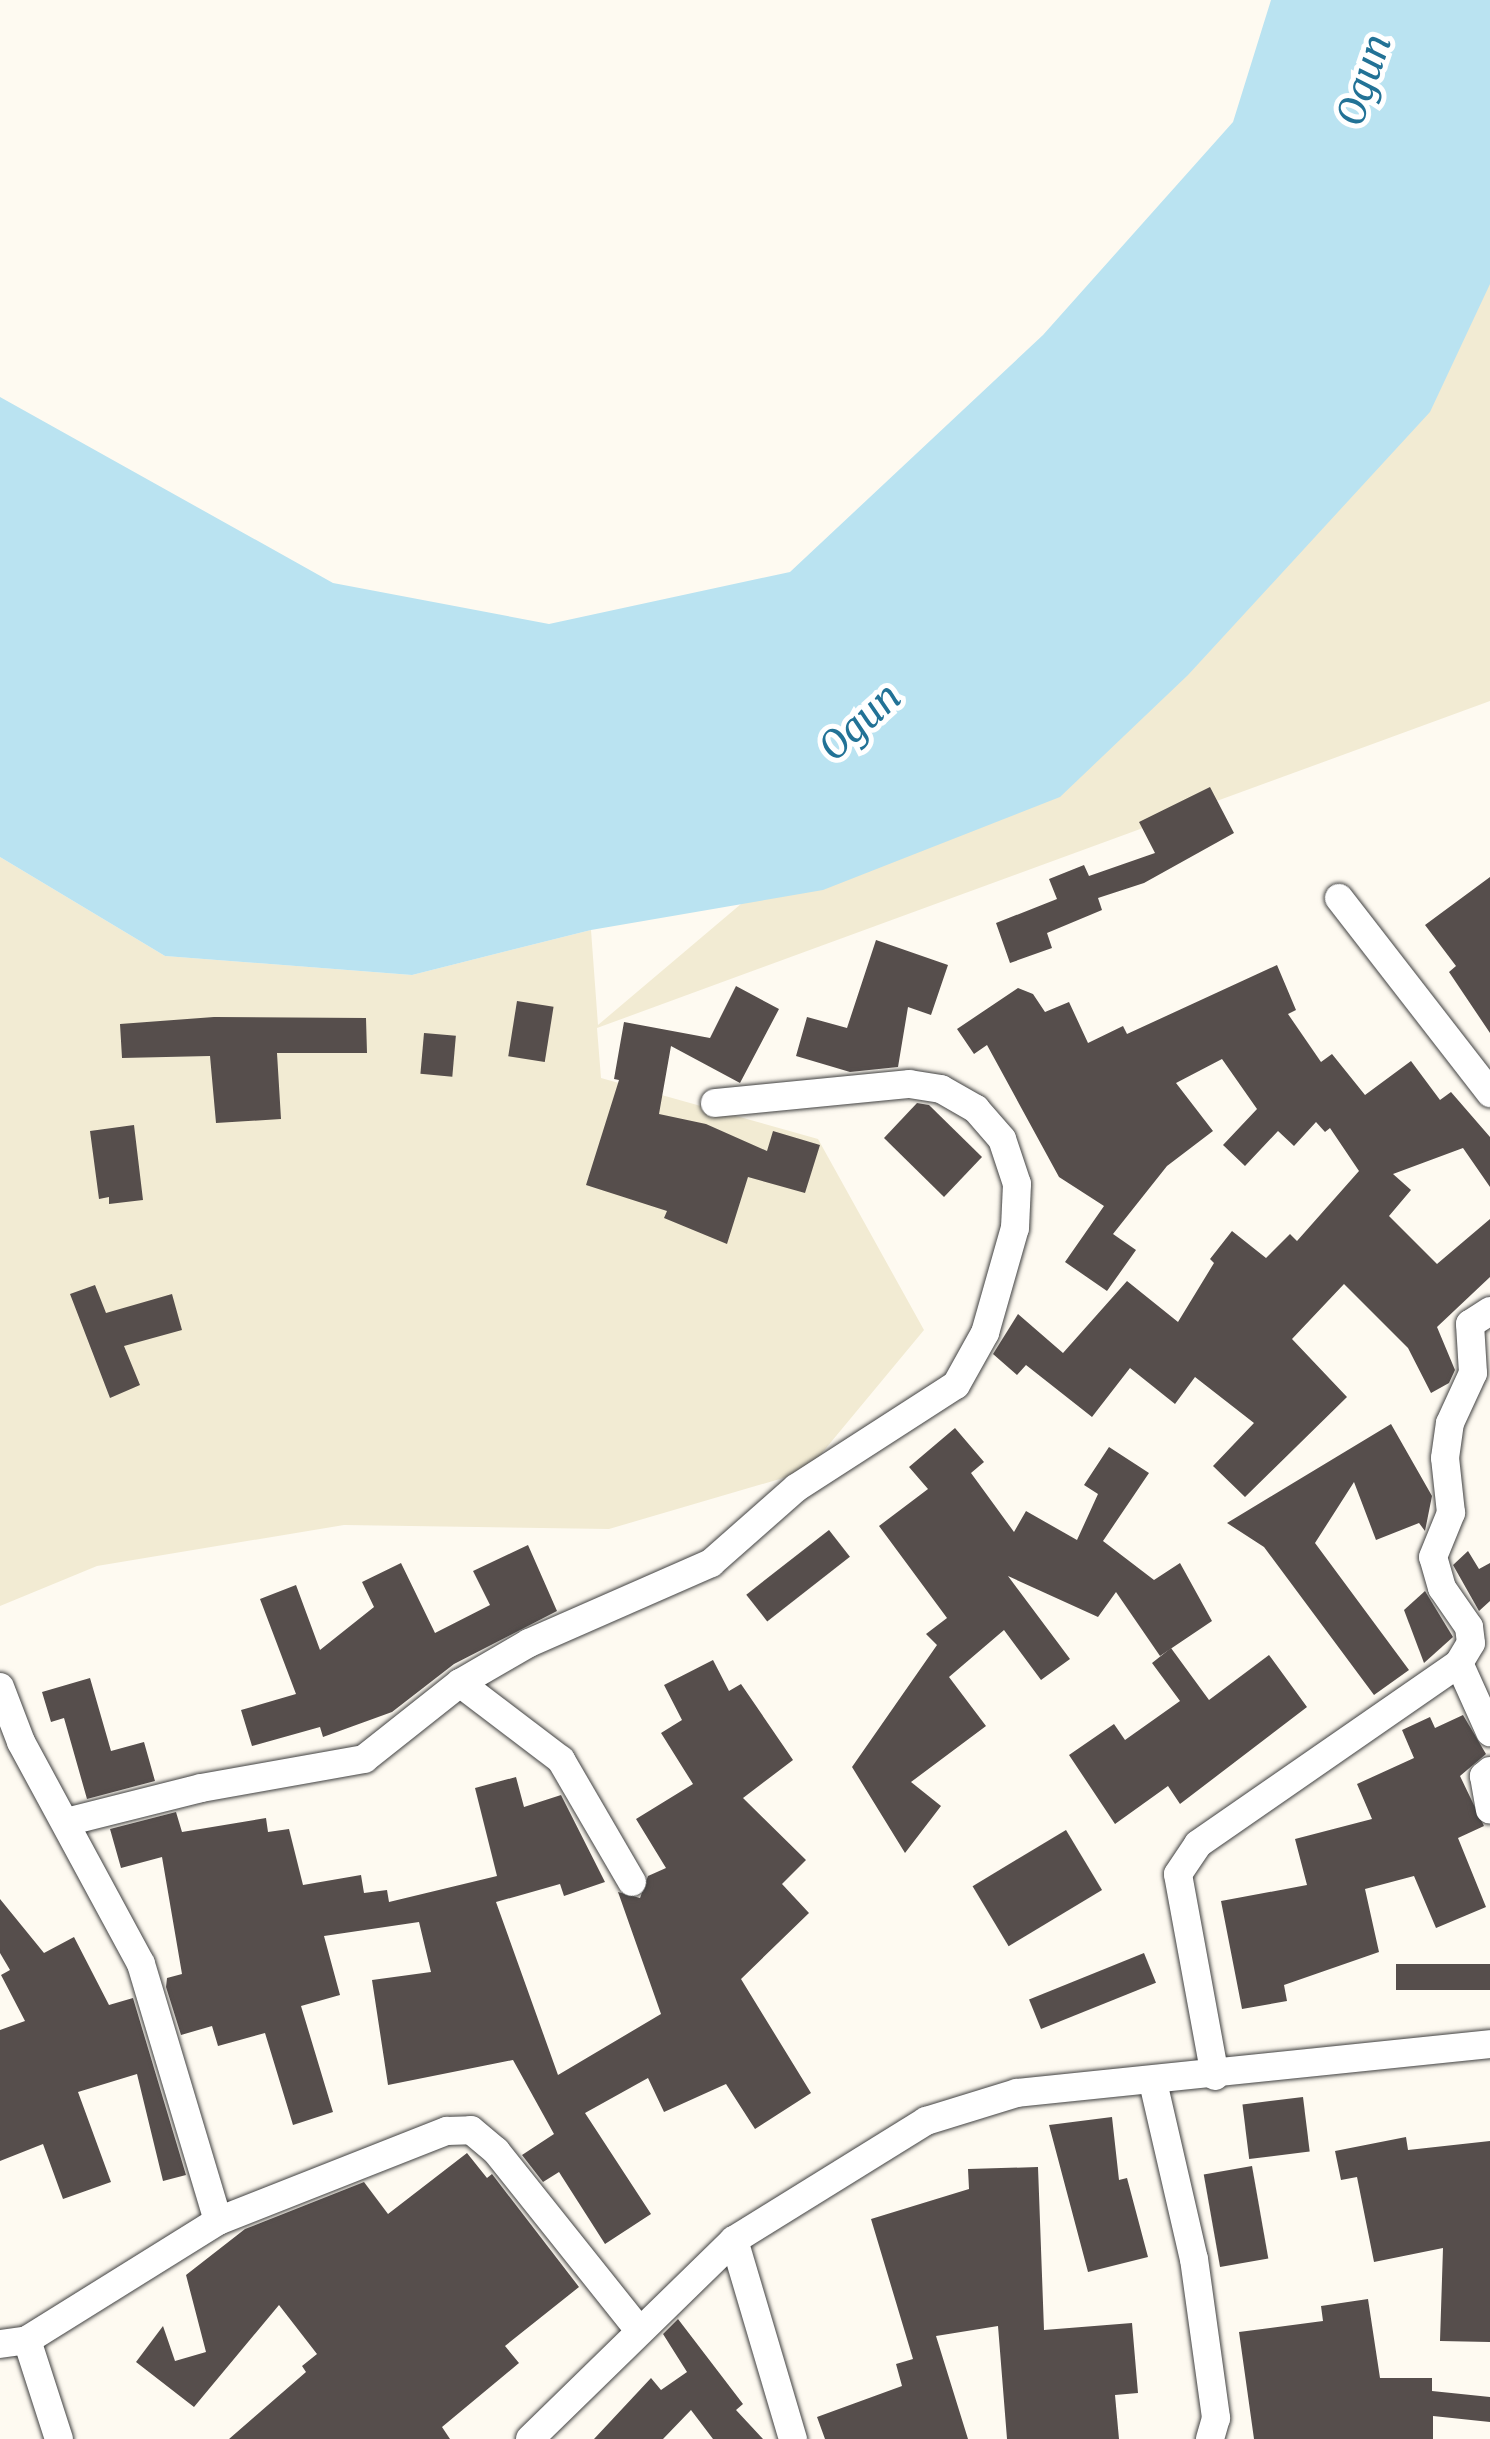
<!DOCTYPE html>
<style>
body{margin:0}
#map{position:relative;width:1490px;height:2439px;overflow:hidden;background:#fefaf1;font-family:Merriweather,serif}
div>[style]{position:absolute}
.farmland>*{inset:0;background:#f2ebd3}
.water>*{inset:0;background:#bae3f1}
.building>*{inset:0;background:#564e4c;transform-origin:0 0}
.roads{filter:drop-shadow(0 0 2px #414141) drop-shadow(0 0 2px #414141)}
.minor>*{height:28px;margin:-14px;padding:0 14px;transform-origin:14px;border-radius:14px;background:#fff}
span{translate:-50% -50%;white-space:nowrap;text-align:center;line-height:1.15;-webkit-text-stroke:10px #fff;paint-order:stroke}
.water-label{font-size:38px;color:#227296;font-style:italic}
</style>
<div id="map">
<div class="farmland">
<i style="clip-path:polygon(1490px 270px,1490px 701px,597px 1028px,601px 1078px,818px 1139px,924px 1330px,807px 1471px,609px 1529px,344px 1525px,97px 1566px,0 1606px,0 857px,165px 956px,412px 975px,591px 930px,598px 1025px)"></i>
</div>
<div class="water">
<i style="clip-path:polygon(1271px 0,1490px 0,1490px 284px,1430px 412px,1188px 675px,1060px 797px,823px 890px,591px 930px,412px 975px,165px 956px,0 857px,0 397px,333px 583px,549px 624px,790px 572px,1043px 335px,1233px 122px)"></i>
</div>
<div class="building">
<i style="clip-path:polygon(1210px 787px,1234px 833px,1144px 883px,1098px 898px,1102px 910px,1047px 933px,1052px 948px,1010px 963px,996px 923px,1057px 899px,1049px 879px,1084px 865px,1089px 876px,1155px 853px,1139px 822px)"></i>
<i style="clip-path:polygon(1490px 877px,1490px 1033px,1449px 972px,1456px 966px,1425px 925px)"></i>
<i style="clip-path:polygon(876px 940px,948px 965px,931px 1015px,908px 1007px,898px 1067px,850px 1072px,796px 1056px,807px 1017px,847px 1028px)"></i>
<i style="clip-path:polygon(1277px 965px,1296px 1010px,1288px 1014px,1321px 1062px,1332px 1054px,1365px 1095px,1411px 1061px,1440px 1100px,1451px 1092px,1490px 1137px,1490px 1187px,1463px 1148px,1393px 1174px,1411px 1190px,1389px 1216px,1437px 1264px,1490px 1219px,1490px 1277px,1437px 1327px,1455px 1370px,1449px 1383px,1431px 1393px,1408px 1348px,1344px 1284px,1292px 1339px,1347px 1397px,1245px 1497px,1213px 1466px,1254px 1423px,1195px 1377px,1175px 1404px,1130px 1368px,1092px 1417px,1026px 1365px,1017px 1375px,993px 1354px,1018px 1314px,1063px 1353px,1127px 1281px,1178px 1322px,1214px 1263px,1210px 1259px,1232px 1231px,1266px 1258px,1290px 1234px,1297px 1241px,1359px 1171px,1330px 1128px,1325px 1132px,1316px 1122px,1294px 1146px,1278px 1131px,1245px 1166px,1223px 1145px,1257px 1109px,1222px 1059px,1176px 1083px,1213px 1131px,1167px 1166px,1113px 1234px,1136px 1250px,1107px 1291px,1065px 1262px,1104px 1206px,1059px 1177px,987px 1045px,974px 1054px,957px 1029px,1018px 988px,1033px 994px,1045px 1012px,1069px 1002px,1088px 1043px,1123px 1026px,1127px 1034px)"></i>
<i style="clip-path:polygon(736px 986px,779px 1009px,740px 1083px,671px 1046px,659px 1114px,706px 1124px,767px 1151px,773px 1131px,820px 1145px,805px 1193px,748px 1177px,727px 1244px,664px 1218px,667px 1211px,586px 1185px,619px 1080px,614px 1079px,624px 1022px,710px 1038px)"></i>
<i style="left:517px;top:1001px;width:37px;height:56px;rotate:9deg"></i>
<i style="clip-path:polygon(214px 1017px,366px 1018px,367px 1053px,277px 1053px,281px 1119px,216px 1123px,210px 1056px,122px 1058px,120px 1024px)"></i>
<i style="left:424px;top:1033px;width:32px;height:41px;rotate:5deg"></i>
<i style="clip-path:polygon(917px 1103px,929px 1105px,982px 1157px,944px 1197px,884px 1138px)"></i>
<i style="clip-path:polygon(134px 1125px,143px 1200px,109px 1204px,109px 1197px,99px 1199px,90px 1131px)"></i>
<i style="clip-path:polygon(95px 1285px,106px 1313px,172px 1294px,182px 1330px,124px 1346px,140px 1385px,110px 1398px,70px 1294px)"></i>
<i style="clip-path:polygon(1391px 1424px,1432px 1496px,1425px 1531px,1419px 1523px,1376px 1540px,1354px 1482px,1315px 1543px,1409px 1670px,1374px 1695px,1264px 1547px,1227px 1523px)"></i>
<i style="clip-path:polygon(955px 1428px,984px 1462px,971px 1473px,1014px 1532px,1026px 1511px,1077px 1540px,1098px 1494px,1084px 1485px,1109px 1447px,1149px 1473px,1103px 1541px,1154px 1580px,1180px 1563px,1212px 1621px,1160px 1656px,1116px 1592px,1098px 1617px,1008px 1576px,1070px 1659px,1041px 1680px,1004px 1630px,949px 1677px,986px 1726px,911px 1782px,941px 1806px,905px 1853px,852px 1767px,937px 1645px,926px 1634px,947px 1618px,879px 1526px,928px 1489px,909px 1467px)"></i>
<i style="left:829px;top:1530px;width:34px;height:105px;rotate:52deg"></i>
<i style="clip-path:polygon(528px 1545px,557px 1611px,454px 1664px,392px 1712px,323px 1737px,320px 1727px,252px 1746px,241px 1710px,296px 1694px,260px 1599px,296px 1585px,320px 1650px,374px 1607px,362px 1582px,401px 1563px,435px 1633px,490px 1605px,473px 1571px)"></i>
<i style="clip-path:polygon(1468px 1551px,1479px 1569px,1490px 1563px,1490px 1601px,1479px 1611px,1453px 1565px)"></i>
<i style="clip-path:polygon(1425px 1591px,1453px 1637px,1424px 1663px,1404px 1610px)"></i>
<i style="clip-path:polygon(1171px 1648px,1209px 1700px,1269px 1655px,1307px 1707px,1180px 1804px,1168px 1786px,1115px 1824px,1069px 1755px,1114px 1724px,1125px 1740px,1180px 1701px,1152px 1663px)"></i>
<i style="clip-path:polygon(713px 1660px,729px 1691px,741px 1684px,793px 1760px,743px 1798px,806px 1860px,782px 1884px,809px 1913px,741px 1979px,811px 2093px,755px 2129px,726px 2084px,664px 2112px,648px 2078px,585px 2113px,651px 2214px,605px 2244px,559px 2172px,543px 2182px,522px 2155px,554px 2134px,513px 2060px,388px 2085px,372px 1980px,431px 1972px,419px 1922px,324px 1936px,340px 1995px,301px 2006px,333px 2112px,293px 2125px,265px 2033px,218px 2046px,212px 2026px,181px 2035px,166px 1987px,167px 1978px,182px 1974px,162px 1857px,121px 1868px,110px 1829px,176px 1812px,182px 1832px,266px 1818px,268px 1832px,289px 1829px,303px 1885px,361px 1875px,364px 1893px,387px 1890px,389px 1902px,497px 1876px,475px 1788px,516px 1777px,524px 1807px,561px 1795px,605px 1882px,564px 1896px,560px 1884px,496px 1902px,558px 2075px,661px 2014px,618px 1892px,640px 1898px,648px 1876px,666px 1868px,636px 1819px,693px 1784px,661px 1733px,682px 1720px,664px 1685px)"></i>
<i style="clip-path:polygon(90px 1678px,111px 1751px,144px 1742px,155px 1781px,87px 1799px,64px 1718px,51px 1722px,42px 1692px)"></i>
<i style="clip-path:polygon(1463px 1715px,1486px 1754px,1460px 1776px,1484px 1826px,1458px 1838px,1486px 1907px,1436px 1928px,1414px 1876px,1365px 1889px,1379px 1952px,1284px 1985px,1287px 2001px,1242px 2009px,1221px 1901px,1307px 1885px,1295px 1839px,1372px 1819px,1357px 1784px,1414px 1758px,1402px 1730px,1430px 1717px,1435px 1728px)"></i>
<i style="left:1066px;top:1830px;width:70px;height:109px;rotate:59deg"></i>
<i style="clip-path:polygon(0 1899px,44px 1953px,74px 1937px,109px 2005px,133px 1998px,186px 2175px,163px 2181px,137px 2074px,78px 2092px,111px 2182px,63px 2199px,43px 2144px,0 2161px,0 2030px,25px 2021px,1px 1975px,10px 1970px,0 1953px)"></i>
<i style="left:1144px;top:1953px;width:32px;height:124px;rotate:68deg"></i>
<i style="left:1490px;top:1964px;width:26px;height:94px;rotate:90deg"></i>
<i style="left:1303px;top:2097px;width:55px;height:61px;rotate:83deg"></i>
<i style="clip-path:polygon(1112px 2117px,1119px 2180px,1127px 2178px,1148px 2257px,1088px 2272px,1049px 2125px)"></i>
<i style="clip-path:polygon(1406px 2137px,1408px 2150px,1490px 2141px,1490px 2342px,1440px 2341px,1443px 2248px,1374px 2262px,1357px 2177px,1341px 2180px,1335px 2151px)"></i>
<i style="clip-path:polygon(467px 2153px,487px 2178px,492px 2174px,579px 2287px,505px 2346px,519px 2363px,442px 2427px,450px 2439px,229px 2439px,306px 2372px,302px 2366px,317px 2354px,279px 2305px,194px 2407px,136px 2362px,163px 2326px,175px 2361px,206px 2352px,186px 2275px,245px 2229px,364px 2182px,388px 2214px)"></i>
<i style="left:1252px;top:2166px;width:94px;height:49px;rotate:80deg"></i>
<i style="clip-path:polygon(1038px 2167px,1044px 2330px,1132px 2323px,1138px 2393px,1115px 2395px,1119px 2439px,1007px 2439px,998px 2326px,936px 2336px,968px 2439px,825px 2439px,817px 2417px,902px 2386px,896px 2364px,913px 2359px,871px 2219px,969px 2189px,968px 2169px)"></i>
<i style="clip-path:polygon(1368px 2299px,1380px 2378px,1432px 2378px,1432px 2391px,1490px 2397px,1490px 2422px,1433px 2416px,1433px 2439px,1254px 2439px,1239px 2332px,1323px 2321px,1321px 2306px)"></i>
<i style="clip-path:polygon(678px 2319px,743px 2404px,736px 2410px,763px 2439px,713px 2439px,691px 2410px,663px 2439px,594px 2439px,651px 2378px,661px 2390px,687px 2372px,663px 2334px)"></i>
</div>
<div class="roads">
<div class="minor">
<i style="left:1339px;top:898px;width:247px;rotate:52.2deg"></i>
<i style="left:1459px;top:1663px;width:76px;rotate:65.8deg"></i>
<i style="left:460px;top:1683px;width:127px;rotate:37.3deg"></i>
<i style="left:561px;top:1760px;width:141px;rotate:59.8deg"></i>
<i style="left:0;top:1687px;width:59px;rotate:69.1deg"></i>
<i style="left:21px;top:1742px;width:252px;rotate:61.6deg"></i>
<i style="left:141px;top:1964px;width:268px;rotate:73.3deg"></i>
<i style="left:1490px;top:1771px;width:8px;rotate:140deg"></i>
<i style="left:1484px;top:1776px;width:34px;rotate:80deg"></i>
<i style="left:66px;top:1822px;width:139px;rotate:-14.1deg"></i>
<i style="left:201px;top:1788px;width:166px;rotate:-10.1deg"></i>
<i style="left:364px;top:1759px;width:122px;rotate:-38.4deg"></i>
<i style="left:460px;top:1683px;width:80px;rotate:-30.1deg"></i>
<i style="left:529px;top:1643px;width:199px;rotate:-23.7deg"></i>
<i style="left:711px;top:1563px;width:113px;rotate:-41.4deg"></i>
<i style="left:796px;top:1488px;width:190px;rotate:-32.8deg"></i>
<i style="left:956px;top:1385px;width:60px;rotate:-60.9deg"></i>
<i style="left:985px;top:1333px;width:109px;rotate:-74.1deg"></i>
<i style="left:1015px;top:1228px;width:44px;rotate:-87.4deg"></i>
<i style="left:1017px;top:1184px;width:47px;rotate:-108.4deg"></i>
<i style="left:1002px;top:1139px;width:40px;rotate:-131deg"></i>
<i style="left:976px;top:1109px;width:40px;rotate:-150.3deg"></i>
<i style="left:941px;top:1089px;width:32px;rotate:-171deg"></i>
<i style="left:909px;top:1084px;width:195px;rotate:174.4deg"></i>
<i style="left:1215px;top:2076px;width:205px;rotate:-100.4deg"></i>
<i style="left:1178px;top:1874px;width:36px;rotate:-56deg"></i>
<i style="left:1198px;top:1844px;width:318px;rotate:-34.7deg"></i>
<i style="left:1459px;top:1663px;width:23px;rotate:-59deg"></i>
<i style="left:1471px;top:1643px;width:16px;rotate:-97deg"></i>
<i style="left:1469px;top:1627px;width:47px;rotate:-124.7deg"></i>
<i style="left:1442px;top:1588px;width:32px;rotate:-106deg"></i>
<i style="left:1433px;top:1557px;width:48px;rotate:-67.8deg"></i>
<i style="left:1451px;top:1513px;width:55px;rotate:-96.2deg"></i>
<i style="left:1445px;top:1458px;width:35px;rotate:-82deg"></i>
<i style="left:1450px;top:1423px;width:55px;rotate:-65.3deg"></i>
<i style="left:1473px;top:1373px;width:49px;rotate:-93.5deg"></i>
<i style="left:1470px;top:1324px;width:24px;rotate:-33deg"></i>
<i style="left:1153px;top:2082px;width:182px;rotate:77deg"></i>
<i style="left:1194px;top:2259px;width:161px;rotate:82.1deg"></i>
<i style="left:1216px;top:2418px;width:22px;rotate:106deg"></i>
<i style="left:734px;top:2240px;width:208px;rotate:73.5deg"></i>
<i style="left:27px;top:2340px;width:104px;rotate:72.1deg"></i>
<i style="left:0;top:2344px;width:27px;rotate:-8deg"></i>
<i style="left:27px;top:2340px;width:225px;rotate:-31.9deg"></i>
<i style="left:218px;top:2221px;width:246px;rotate:-21.5deg"></i>
<i style="left:447px;top:2131px;width:24px;rotate:-2deg"></i>
<i style="left:471px;top:2130px;width:33px;rotate:40deg"></i>
<i style="left:496px;top:2151px;width:228px;rotate:51.4deg"></i>
<i style="left:530px;top:2439px;width:285px;rotate:-44.3deg"></i>
<i style="left:734px;top:2240px;width:226px;rotate:-31.8deg"></i>
<i style="left:926px;top:2121px;width:95px;rotate:-17.1deg"></i>
<i style="left:1017px;top:2093px;width:476px;rotate:-5.9deg"></i>
</div>
</div>
<div class="water-label">
<span style="left:1364px;top:80px;rotate:-71deg">Ogun</span>
<span style="left:860px;top:722px;rotate:-42deg">Ogun</span>
</div>
</div>
